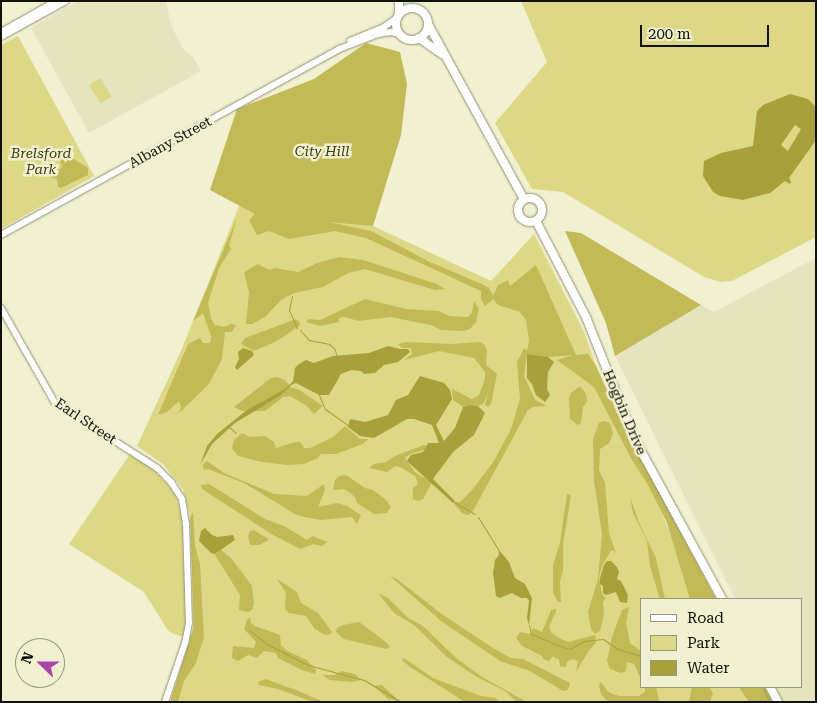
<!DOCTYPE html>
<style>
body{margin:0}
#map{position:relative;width:817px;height:703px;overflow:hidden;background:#f1f0d1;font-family:"Roboto Serif",serif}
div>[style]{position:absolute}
.built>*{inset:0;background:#e6e4be}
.green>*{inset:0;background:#ddd885;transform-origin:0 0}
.forest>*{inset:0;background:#c1ba57}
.water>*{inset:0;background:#a7a03b}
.stream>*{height:1px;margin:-0.5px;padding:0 0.5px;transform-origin:0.5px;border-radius:0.5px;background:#a7a03b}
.roads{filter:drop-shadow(0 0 1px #929175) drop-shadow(0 0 1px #929175)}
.minor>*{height:6px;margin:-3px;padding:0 3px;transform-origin:3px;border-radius:3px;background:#fff}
.major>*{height:8px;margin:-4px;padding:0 4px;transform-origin:4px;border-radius:4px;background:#fff}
.major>.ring{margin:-4px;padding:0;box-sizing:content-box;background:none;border:8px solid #fff;border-radius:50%}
span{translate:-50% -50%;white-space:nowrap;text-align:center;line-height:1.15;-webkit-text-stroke:5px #f1f0d1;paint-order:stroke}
.street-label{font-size:14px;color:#121107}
.park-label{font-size:14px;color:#3d3a0f;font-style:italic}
.frame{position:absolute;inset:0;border:2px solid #121107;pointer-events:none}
.legend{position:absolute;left:640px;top:598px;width:162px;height:90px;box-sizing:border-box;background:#f1f0d1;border:1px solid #989780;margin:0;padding:6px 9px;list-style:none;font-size:15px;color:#121107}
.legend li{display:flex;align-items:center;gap:10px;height:25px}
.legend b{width:25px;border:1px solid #989780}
.north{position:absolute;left:15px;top:638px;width:50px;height:50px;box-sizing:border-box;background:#f1f0d1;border:1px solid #989780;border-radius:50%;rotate:292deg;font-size:14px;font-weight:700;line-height:20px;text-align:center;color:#121107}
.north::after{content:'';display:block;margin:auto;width:18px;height:22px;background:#aa44a8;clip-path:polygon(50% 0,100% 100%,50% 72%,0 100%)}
.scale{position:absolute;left:640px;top:25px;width:129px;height:22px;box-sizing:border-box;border:2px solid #121107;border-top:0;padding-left:6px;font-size:15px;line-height:18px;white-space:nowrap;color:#121107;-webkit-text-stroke:4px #f1f0d1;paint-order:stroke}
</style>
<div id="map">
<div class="built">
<i style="clip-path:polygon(79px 1px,166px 1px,171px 25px,183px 49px,193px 57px,201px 71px,89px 133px,31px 28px)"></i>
<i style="clip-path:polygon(816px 258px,816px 702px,782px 702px,775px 687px,801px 687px,801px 599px,735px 599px,615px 356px,701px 305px,714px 312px)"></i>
</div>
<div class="green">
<i style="clip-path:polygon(521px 1px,816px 1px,816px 237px,732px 281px,721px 282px,704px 277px,563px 192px,532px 189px,495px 123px,547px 62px)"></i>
<i style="clip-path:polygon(18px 36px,94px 176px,1px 229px,1px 45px)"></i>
<i style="left:100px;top:78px;width:22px;height:13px;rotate:58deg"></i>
<i style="clip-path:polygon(240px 204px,373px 226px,491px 281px,534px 234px,584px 332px,605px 391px,654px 495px,698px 599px,641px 599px,641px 687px,754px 687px,765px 702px,177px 702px,193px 634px,191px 520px,183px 489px,163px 464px,137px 446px,181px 351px)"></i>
<i style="clip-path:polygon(130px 454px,156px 471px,174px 492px,179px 506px,184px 526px,186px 625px,184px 637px,171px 633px,167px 629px,144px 592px,69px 544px)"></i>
</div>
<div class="forest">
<i style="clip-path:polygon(366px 43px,400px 52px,407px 84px,401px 135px,373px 226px,329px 222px,371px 231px,430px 262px,484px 285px,489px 288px,493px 296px,498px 285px,508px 280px,510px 286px,536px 265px,576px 355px,588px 354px,597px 368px,620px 418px,716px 599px,690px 599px,667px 523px,648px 485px,632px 460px,594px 387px,557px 360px,573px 355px,548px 357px,527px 354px,524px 376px,535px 400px,545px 405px,545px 406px,533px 407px,528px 410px,473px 511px,469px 515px,463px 514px,455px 505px,454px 502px,460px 502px,472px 490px,494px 461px,511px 429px,520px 399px,517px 362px,524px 348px,527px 351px,529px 340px,526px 320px,520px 312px,498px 305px,493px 299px,485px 306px,481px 299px,481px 291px,366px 238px,335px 231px,289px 239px,269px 231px,257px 235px,249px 220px,255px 214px,210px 190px,237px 109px,314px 79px)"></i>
<i style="clip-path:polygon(64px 153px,88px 168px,88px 175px,61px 188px,58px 187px,57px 179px,48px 176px,48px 170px,54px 168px,61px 169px,62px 165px,60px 162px)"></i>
<i style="clip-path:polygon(237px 218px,229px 245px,231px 249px,219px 268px,208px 303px,211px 319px,215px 325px,224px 327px,231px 324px,236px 325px,232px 332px,225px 332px,222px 359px,209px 384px,178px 414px,181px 408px,179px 401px,167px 412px,158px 415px,188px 344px,200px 338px,203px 343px,210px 343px,211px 336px,203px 313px,193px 321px)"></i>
<i style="clip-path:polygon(565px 231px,581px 233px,701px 305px,615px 356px,606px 323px)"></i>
<i style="clip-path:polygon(339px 257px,363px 260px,437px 284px,445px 289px,435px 290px,365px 269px,348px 273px,323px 287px,294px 293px,281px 300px,265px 317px,252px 324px,246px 324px,249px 292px,244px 272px,258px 264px,269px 270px,275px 268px,298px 272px,317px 263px)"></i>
<i style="clip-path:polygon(365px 299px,406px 309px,439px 311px,449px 316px,464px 317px,468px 317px,472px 313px,474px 301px,479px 309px,476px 322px,470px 329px,463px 331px,441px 330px,431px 325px,390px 317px,359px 321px,344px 317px,339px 318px,339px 322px,320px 326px,306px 322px,309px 319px,320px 320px)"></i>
<i style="clip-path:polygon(296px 319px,300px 323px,299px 326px,277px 341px,254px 351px,241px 344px,245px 338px)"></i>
<i style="clip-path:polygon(406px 342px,451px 344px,480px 342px,484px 344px,487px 350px,486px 365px,497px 374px,491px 404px,488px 407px,485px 405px,488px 394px,483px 404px,478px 406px,469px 405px,463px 407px,453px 400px,452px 389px,472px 399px,479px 395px,485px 379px,485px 372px,474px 358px,439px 351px,404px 360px,412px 354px,411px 348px,402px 348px,398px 344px)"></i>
<i style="clip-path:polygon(277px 377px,285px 380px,292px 388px,298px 389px,323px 406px,314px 414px,307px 406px,290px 396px,283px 397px,265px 411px,242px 411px,234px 407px,271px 378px)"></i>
<i style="clip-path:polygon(580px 386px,586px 394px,587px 402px,583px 407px,581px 423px,578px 425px,570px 419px,569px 398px,571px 393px)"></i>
<i style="clip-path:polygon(603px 421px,610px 423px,613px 434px,609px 443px,600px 449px,599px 470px,605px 483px,609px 533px,616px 553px,613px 550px,611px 551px,603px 564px,599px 576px,602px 594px,606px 598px,603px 602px,604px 614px,600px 631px,595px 634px,591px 629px,588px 612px,598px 579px,602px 534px,594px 481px,593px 439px,599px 423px)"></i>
<i style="clip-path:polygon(345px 426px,360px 439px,368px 439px,363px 444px,336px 454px,321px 454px,318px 458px,304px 464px,288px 465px,262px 462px,238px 456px,232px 448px,234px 440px,242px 433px,250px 437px,265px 436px,274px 442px,276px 448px,295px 442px,300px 442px,304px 448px,310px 448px,333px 437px)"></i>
<i style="clip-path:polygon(424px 445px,427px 446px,424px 450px,410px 454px,405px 458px,415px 472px,422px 477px,433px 481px,423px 499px,418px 501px,413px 499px,413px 488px,418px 484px,415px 476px,400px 467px,395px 466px,387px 472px,369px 468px,374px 464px,386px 462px,395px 456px)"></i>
<i style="clip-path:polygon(207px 461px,224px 473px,274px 494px,307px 496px,324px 484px,325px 490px,318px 507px,337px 503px,347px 506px,361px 515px,357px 524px,352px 517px,321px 520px,304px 517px,295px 514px,244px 483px,208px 469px,204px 470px,203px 465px)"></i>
<i style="clip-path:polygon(346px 475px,365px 488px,373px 490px,386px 500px,391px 507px,387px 513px,374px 514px,357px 503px,355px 497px,345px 489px,333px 490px,335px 480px,339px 476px)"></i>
<i style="clip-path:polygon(209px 484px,265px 519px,284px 526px,307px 540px,313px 536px,327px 542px,322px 546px,313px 544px,300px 549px,273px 535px,202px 489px,201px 485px)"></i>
<i style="clip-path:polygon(567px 494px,571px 495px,563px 544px,563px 570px,560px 582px,561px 602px,558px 602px,553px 593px,553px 565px,560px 543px)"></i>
<i style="clip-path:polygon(630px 497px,640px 525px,656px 558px,665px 599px,660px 599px,650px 566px,647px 541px,633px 513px)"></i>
<i style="clip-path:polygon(193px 512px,195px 546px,200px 564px,204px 637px,196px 663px,184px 681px,178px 702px,170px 702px,194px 626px,190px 518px)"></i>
<i style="clip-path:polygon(254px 530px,267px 538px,269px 540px,259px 545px,250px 545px,248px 536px,250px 531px)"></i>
<i style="clip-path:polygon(221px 550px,231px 558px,252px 586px,254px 604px,252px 610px,248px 612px,239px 610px,240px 595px,215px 555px)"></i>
<i style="clip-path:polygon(390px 576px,397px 579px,443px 615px,493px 648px,511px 658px,523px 659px,570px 683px,568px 690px,563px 691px,530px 671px,500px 661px,441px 621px)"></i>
<i style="clip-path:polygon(277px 579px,297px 592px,301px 603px,318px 613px,332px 632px,328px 635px,323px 634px,314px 628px,306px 616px,289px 613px,285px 609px,286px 593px)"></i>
<i style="clip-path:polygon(378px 593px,388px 598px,408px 618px,423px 626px,456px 658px,482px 677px,527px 702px,517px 702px,505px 691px,477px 677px,447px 657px,414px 625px,394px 613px)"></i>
<i style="clip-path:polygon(629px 607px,626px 623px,630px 643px,641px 651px,641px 679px,634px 664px,627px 662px,626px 671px,621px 673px,610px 669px,607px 661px,612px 637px,622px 610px)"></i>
<i style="clip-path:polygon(557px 609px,549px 627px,551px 632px,559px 638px,568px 642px,595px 635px,596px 643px,590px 649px,576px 672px,578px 661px,572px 659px,567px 662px,566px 667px,560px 666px,559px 660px,553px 656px,549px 661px,543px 659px,542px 656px,522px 646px,516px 638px,520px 632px,530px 634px,533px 628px,542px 632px,551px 610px)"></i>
<i style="clip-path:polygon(250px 617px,251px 623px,255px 626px,280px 635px,281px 645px,287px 651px,307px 660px,316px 670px,315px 674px,302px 670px,278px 658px,276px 653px,264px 651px,257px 658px,248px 655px,238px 661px,232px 658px,233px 646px,254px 648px,256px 642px,244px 629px,247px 620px)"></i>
<i style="clip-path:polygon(359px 622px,386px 642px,390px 647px,386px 649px,344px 639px,336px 632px,337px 628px,343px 625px)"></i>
<i style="clip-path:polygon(404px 658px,433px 678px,481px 696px,496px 698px,500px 702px,465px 702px,410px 667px,402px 660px)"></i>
<i style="clip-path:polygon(342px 671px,355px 674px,361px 680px,351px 682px,330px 680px,322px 675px,334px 675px)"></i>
<i style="clip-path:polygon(265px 679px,296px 690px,324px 702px,313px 702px,278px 689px,259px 685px,258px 682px)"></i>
<i style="clip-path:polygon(601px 682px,608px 692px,619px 696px,639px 696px,645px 692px,645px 687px,656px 687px,659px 701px,611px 702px,606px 700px,601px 694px,599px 685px)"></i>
<i style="clip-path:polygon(382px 685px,397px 699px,404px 702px,388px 699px,374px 686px)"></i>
<i style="clip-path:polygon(692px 687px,709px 687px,713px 693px,710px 702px,689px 702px)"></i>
<i style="clip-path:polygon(739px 687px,765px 687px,773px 702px,749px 702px)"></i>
</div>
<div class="water">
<i style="clip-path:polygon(evenodd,790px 94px,808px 99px,816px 107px,816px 140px,789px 178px,791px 182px,790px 184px,785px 181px,770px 193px,743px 200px,720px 196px,713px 192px,703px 176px,704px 161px,721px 153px,753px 146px,757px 111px,763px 105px,790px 94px,795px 125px,801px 129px,788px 151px,781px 145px,795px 125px)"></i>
<i style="clip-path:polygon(388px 346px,400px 349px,408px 349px,410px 352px,398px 362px,384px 365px,375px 373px,364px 374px,361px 371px,351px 370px,341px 374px,329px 395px,319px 395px,296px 383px,291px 385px,281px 395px,235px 423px,212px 444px,200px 465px,207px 446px,217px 434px,247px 410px,285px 389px,293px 381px,295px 368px,299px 364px,306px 360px,314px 363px,333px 356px,369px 353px)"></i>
<i style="clip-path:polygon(243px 348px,252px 351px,254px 355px,237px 370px,235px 367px,239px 359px,238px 352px)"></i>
<i style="clip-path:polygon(527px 354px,548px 357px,554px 362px,548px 372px,547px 389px,550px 395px,545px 402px,536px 395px,532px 384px,527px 378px)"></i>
<i style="clip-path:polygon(420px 376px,444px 383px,450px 390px,452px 399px,436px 425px,444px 441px,455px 428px,463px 407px,469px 405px,478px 406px,485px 413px,474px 435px,453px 452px,433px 479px,455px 501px,453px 503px,407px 461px,411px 455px,423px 452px,428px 443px,439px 443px,432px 425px,414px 419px,407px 419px,374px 438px,360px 436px,348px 427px,350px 419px,365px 422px,388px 415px,396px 400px,408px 395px)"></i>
<i style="clip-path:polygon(205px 528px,212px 535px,217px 537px,233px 535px,235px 540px,215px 554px,211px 553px,199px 541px,201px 531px)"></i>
<i style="clip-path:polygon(498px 549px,509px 562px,515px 578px,525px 584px,532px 598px,529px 625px,527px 618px,529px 601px,527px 598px,521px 598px,512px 593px,500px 598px,496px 596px,493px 573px,495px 560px,499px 555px)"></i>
<i style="clip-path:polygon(607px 561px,611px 561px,617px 567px,619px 572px,617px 579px,621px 581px,628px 595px,627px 603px,620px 602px,616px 592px,606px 595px,603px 593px,603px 586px,600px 584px,600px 578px,604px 565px)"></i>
</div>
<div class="stream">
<i style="left:292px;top:296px;width:14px;rotate:102deg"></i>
<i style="left:289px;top:310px;width:20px;rotate:66deg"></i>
<i style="left:300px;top:330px;width:13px;rotate:48deg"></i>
<i style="left:309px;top:340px;width:20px;rotate:11deg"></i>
<i style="left:329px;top:344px;width:6px;rotate:39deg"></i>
<i style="left:334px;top:348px;width:9px;rotate:69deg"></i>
<i style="left:319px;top:395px;width:15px;rotate:67deg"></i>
<i style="left:325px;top:409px;width:28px;rotate:35deg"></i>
<i style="left:229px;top:427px;width:9px;rotate:41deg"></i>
<i style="left:454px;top:502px;width:24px;rotate:30deg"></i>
<i style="left:478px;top:517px;width:38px;rotate:58deg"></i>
<i style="left:529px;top:625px;width:9px;rotate:77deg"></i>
<i style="left:531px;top:634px;width:37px;rotate:22deg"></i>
<i style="left:565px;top:648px;width:5px;rotate:11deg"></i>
<i style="left:570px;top:649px;width:16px;rotate:-30deg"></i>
<i style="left:584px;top:641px;width:19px;rotate:-6deg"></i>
<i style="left:603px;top:639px;width:18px;rotate:34deg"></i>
<i style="left:618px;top:649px;width:24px;rotate:17deg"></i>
<i style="left:249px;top:630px;width:23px;rotate:38deg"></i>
<i style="left:267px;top:644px;width:46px;rotate:27.1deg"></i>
<i style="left:308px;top:665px;width:58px;rotate:15deg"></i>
<i style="left:364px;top:680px;width:43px;rotate:30.7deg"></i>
<i style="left:762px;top:687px;width:17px;rotate:62deg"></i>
</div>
<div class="roads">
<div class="minor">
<i style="left:1px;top:32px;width:63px;rotate:-29.4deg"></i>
<i style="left:1px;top:37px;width:74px;rotate:-29deg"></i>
<i style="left:350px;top:41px;width:37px;rotate:-22deg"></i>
<i style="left:384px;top:27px;width:16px;rotate:-35deg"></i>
<i style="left:1px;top:235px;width:386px;rotate:-28.8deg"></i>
<i style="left:339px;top:49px;width:42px;rotate:-21deg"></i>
<i style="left:378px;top:34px;width:13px;rotate:-9deg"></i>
<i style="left:391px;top:32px;width:8px;rotate:14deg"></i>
<i style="left:1px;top:308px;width:109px;rotate:60.4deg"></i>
<i style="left:55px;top:403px;width:121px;rotate:32.5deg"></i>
<i style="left:157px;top:468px;width:20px;rotate:45deg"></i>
<i style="left:171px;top:482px;width:20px;rotate:57deg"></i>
<i style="left:182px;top:499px;width:25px;rotate:81deg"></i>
<i style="left:186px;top:524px;width:99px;rotate:88.3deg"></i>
<i style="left:189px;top:623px;width:20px;rotate:101deg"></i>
<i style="left:185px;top:643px;width:62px;rotate:108.7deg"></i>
</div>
<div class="major">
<i class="ring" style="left:396px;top:8px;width:24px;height:24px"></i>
<i style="left:399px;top:14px;width:13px;rotate:-90deg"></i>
<i style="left:428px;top:24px;width:200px;rotate:61.3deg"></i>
<i style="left:419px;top:38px;width:28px;rotate:35deg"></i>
<i class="ring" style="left:518px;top:198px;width:16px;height:16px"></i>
<i style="left:536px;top:221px;width:108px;rotate:62.5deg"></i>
<i style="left:586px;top:317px;width:130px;rotate:68.4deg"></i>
<i style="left:634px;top:438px;width:183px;rotate:61.3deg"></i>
<i style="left:770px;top:687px;width:17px;rotate:62deg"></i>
</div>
</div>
<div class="street-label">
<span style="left:170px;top:142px;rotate:-29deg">Albany Street</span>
<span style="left:625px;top:412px;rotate:67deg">Hogbin Drive</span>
<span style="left:86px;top:421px;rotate:34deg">Earl Street</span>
</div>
<div class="park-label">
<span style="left:322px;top:151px">City Hill</span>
<span style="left:41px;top:161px">Brelsford<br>Park</span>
</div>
<div class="frame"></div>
<ul class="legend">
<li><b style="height:6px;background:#fff"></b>Road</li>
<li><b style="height:14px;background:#ddd885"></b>Park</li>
<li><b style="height:14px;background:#a7a03b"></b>Water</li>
</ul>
<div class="north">N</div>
<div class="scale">200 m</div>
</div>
